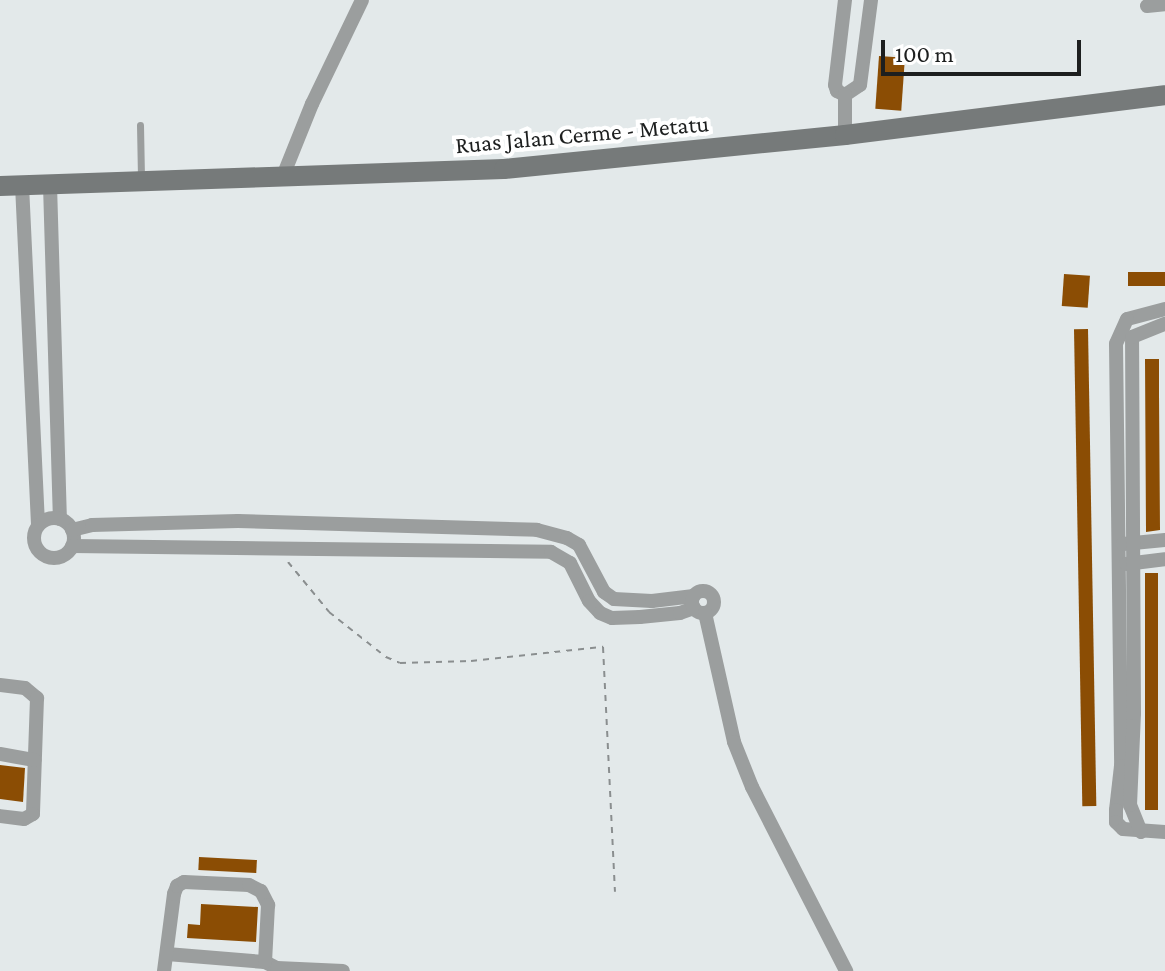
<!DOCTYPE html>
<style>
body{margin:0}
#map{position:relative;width:1165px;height:971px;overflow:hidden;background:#e3e9ea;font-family:"Crimson Pro",serif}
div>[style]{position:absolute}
.building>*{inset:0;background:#8b4d04;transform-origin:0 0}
.path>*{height:2px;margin-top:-1px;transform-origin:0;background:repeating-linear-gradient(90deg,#8a8e8f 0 6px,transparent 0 12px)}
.service>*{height:7px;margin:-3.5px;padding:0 3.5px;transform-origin:3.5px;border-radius:3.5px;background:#9b9e9e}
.minor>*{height:14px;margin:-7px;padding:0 7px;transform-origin:7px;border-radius:7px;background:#9b9e9e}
.minor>.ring{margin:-7px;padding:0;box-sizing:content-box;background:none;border:14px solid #9b9e9e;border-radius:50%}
.secondary>*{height:20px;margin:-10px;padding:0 10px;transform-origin:10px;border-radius:10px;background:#767a7a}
span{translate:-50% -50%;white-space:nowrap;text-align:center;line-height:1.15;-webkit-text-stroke:8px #fff;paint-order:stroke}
.street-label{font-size:24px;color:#1d1f1f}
.scale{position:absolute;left:881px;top:40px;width:200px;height:36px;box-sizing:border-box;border:4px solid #1d1f1f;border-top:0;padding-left:10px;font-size:24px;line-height:28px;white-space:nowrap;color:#1d1f1f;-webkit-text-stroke:6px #fff;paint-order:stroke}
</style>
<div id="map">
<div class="building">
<i style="left:879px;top:56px;width:26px;height:53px;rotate:4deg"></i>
<i style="left:1165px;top:272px;width:14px;height:37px;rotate:90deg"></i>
<i style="left:1064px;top:274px;width:26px;height:32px;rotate:4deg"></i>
<i style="left:1088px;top:329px;width:477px;height:14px;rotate:89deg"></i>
<i style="clip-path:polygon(1145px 359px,1159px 359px,1159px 393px,1160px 530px,1146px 532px)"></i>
<i style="left:1145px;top:573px;width:13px;height:237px"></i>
<i style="clip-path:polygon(0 765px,25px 768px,23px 802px,0 799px)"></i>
<i style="left:199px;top:857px;width:58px;height:13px;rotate:3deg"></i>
<i style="clip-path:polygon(201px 904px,258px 907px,256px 942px,187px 938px,188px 924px,200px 925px)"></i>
</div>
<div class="path">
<i style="left:288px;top:562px;width:65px;rotate:50.6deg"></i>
<i style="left:329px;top:612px;width:73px;rotate:38.3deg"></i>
<i style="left:386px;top:657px;width:15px;rotate:23deg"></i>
<i style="left:400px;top:663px;width:71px;rotate:-1.6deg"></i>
<i style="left:471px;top:661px;width:133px;rotate:-6.1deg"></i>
<i style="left:603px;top:647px;width:245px;rotate:87.2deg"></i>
</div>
<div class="service">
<i style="left:140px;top:125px;width:54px;rotate:88.9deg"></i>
</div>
<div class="minor">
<i style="left:1147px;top:6px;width:18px;rotate:-6deg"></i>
<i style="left:845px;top:95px;width:18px;rotate:-34deg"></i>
<i style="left:860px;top:85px;width:86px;rotate:-82.6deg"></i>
<i style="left:845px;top:95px;width:9px;rotate:-153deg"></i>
<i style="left:837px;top:91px;width:6px;rotate:-108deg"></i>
<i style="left:835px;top:85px;width:86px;rotate:-83.3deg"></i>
<i style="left:845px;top:95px;width:40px;rotate:90deg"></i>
<i style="left:283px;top:176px;width:78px;rotate:-68.1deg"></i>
<i style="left:312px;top:104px;width:115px;rotate:-64.3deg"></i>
<i style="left:22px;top:185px;width:341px;rotate:87.3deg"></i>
<i style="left:50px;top:185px;width:334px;rotate:88.3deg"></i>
<i style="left:1165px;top:309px;width:39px;rotate:165deg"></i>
<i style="left:1127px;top:319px;width:27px;rotate:114deg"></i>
<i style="left:1116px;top:344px;width:422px;rotate:89.3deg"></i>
<i style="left:1121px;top:766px;width:44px;rotate:96.5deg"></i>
<i style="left:1116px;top:810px;width:12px;rotate:90deg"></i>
<i style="left:1116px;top:822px;width:10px;rotate:45deg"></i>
<i style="left:1123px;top:829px;width:42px;rotate:4.1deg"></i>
<i class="ring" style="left:34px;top:518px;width:26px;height:26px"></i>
<i style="left:72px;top:530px;width:21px;rotate:-14deg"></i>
<i style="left:92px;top:525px;width:146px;rotate:-1.6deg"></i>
<i style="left:238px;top:521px;width:299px;rotate:1.7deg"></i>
<i style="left:537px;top:530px;width:31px;rotate:15deg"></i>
<i style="left:567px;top:538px;width:14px;rotate:30deg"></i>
<i style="left:579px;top:545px;width:53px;rotate:62deg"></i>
<i style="left:604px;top:592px;width:12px;rotate:35deg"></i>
<i style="left:614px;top:599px;width:38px;rotate:3deg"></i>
<i style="left:652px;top:601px;width:42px;rotate:-6.8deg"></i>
<i style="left:1123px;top:544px;width:42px;rotate:-5.4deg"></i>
<i style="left:72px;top:546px;width:479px;rotate:0.7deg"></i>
<i style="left:551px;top:552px;width:22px;rotate:30deg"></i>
<i style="left:570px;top:563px;width:42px;rotate:63.4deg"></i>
<i style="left:589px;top:601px;width:16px;rotate:47deg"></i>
<i style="left:600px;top:613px;width:13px;rotate:23deg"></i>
<i style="left:612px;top:618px;width:28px;rotate:-2deg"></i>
<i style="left:640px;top:617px;width:40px;rotate:-5.7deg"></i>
<i style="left:680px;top:613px;width:15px;rotate:-20deg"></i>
<i style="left:1126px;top:564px;width:39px;rotate:-7deg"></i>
<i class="ring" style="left:692px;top:591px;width:8px;height:8px"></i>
<i style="left:705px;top:613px;width:132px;rotate:77.3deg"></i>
<i style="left:734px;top:742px;width:48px;rotate:68.2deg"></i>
<i style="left:752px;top:787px;width:207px;rotate:62.9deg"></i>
<i style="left:0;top:685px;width:25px;rotate:7deg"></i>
<i style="left:25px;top:688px;width:16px;rotate:40deg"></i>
<i style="left:37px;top:698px;width:116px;rotate:92deg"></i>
<i style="left:33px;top:814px;width:10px;rotate:151deg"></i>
<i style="left:24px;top:819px;width:24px;rotate:-173deg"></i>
<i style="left:0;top:754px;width:35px;rotate:10deg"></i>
<i style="left:1141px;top:832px;width:29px;rotate:-112deg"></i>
<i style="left:1130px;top:805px;width:92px;rotate:-87.5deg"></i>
<i style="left:1134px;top:713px;width:376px;rotate:-90.3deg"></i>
<i style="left:1132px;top:337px;width:35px;rotate:-22deg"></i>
<i style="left:167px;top:954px;width:98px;rotate:4.7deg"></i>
<i style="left:265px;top:962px;width:13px;rotate:27deg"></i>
<i style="left:277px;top:968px;width:66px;rotate:2.6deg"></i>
<i style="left:164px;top:971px;width:78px;rotate:-82.6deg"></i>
<i style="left:174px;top:894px;width:9px;rotate:-69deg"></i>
<i style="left:177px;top:886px;width:8px;rotate:-30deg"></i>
<i style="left:184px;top:882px;width:65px;rotate:2.6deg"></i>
<i style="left:249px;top:885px;width:13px;rotate:27deg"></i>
<i style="left:261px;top:891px;width:16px;rotate:63deg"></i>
<i style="left:268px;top:905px;width:57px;rotate:93deg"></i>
</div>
<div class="secondary">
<i style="left:0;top:186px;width:504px;rotate:-1.93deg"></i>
<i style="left:504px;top:169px;width:343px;rotate:-5.7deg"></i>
<i style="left:845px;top:135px;width:322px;rotate:-7.1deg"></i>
</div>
<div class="street-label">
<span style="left:582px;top:134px;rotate:-5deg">Ruas Jalan Cerme - Metatu</span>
</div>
<div class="scale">100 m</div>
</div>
